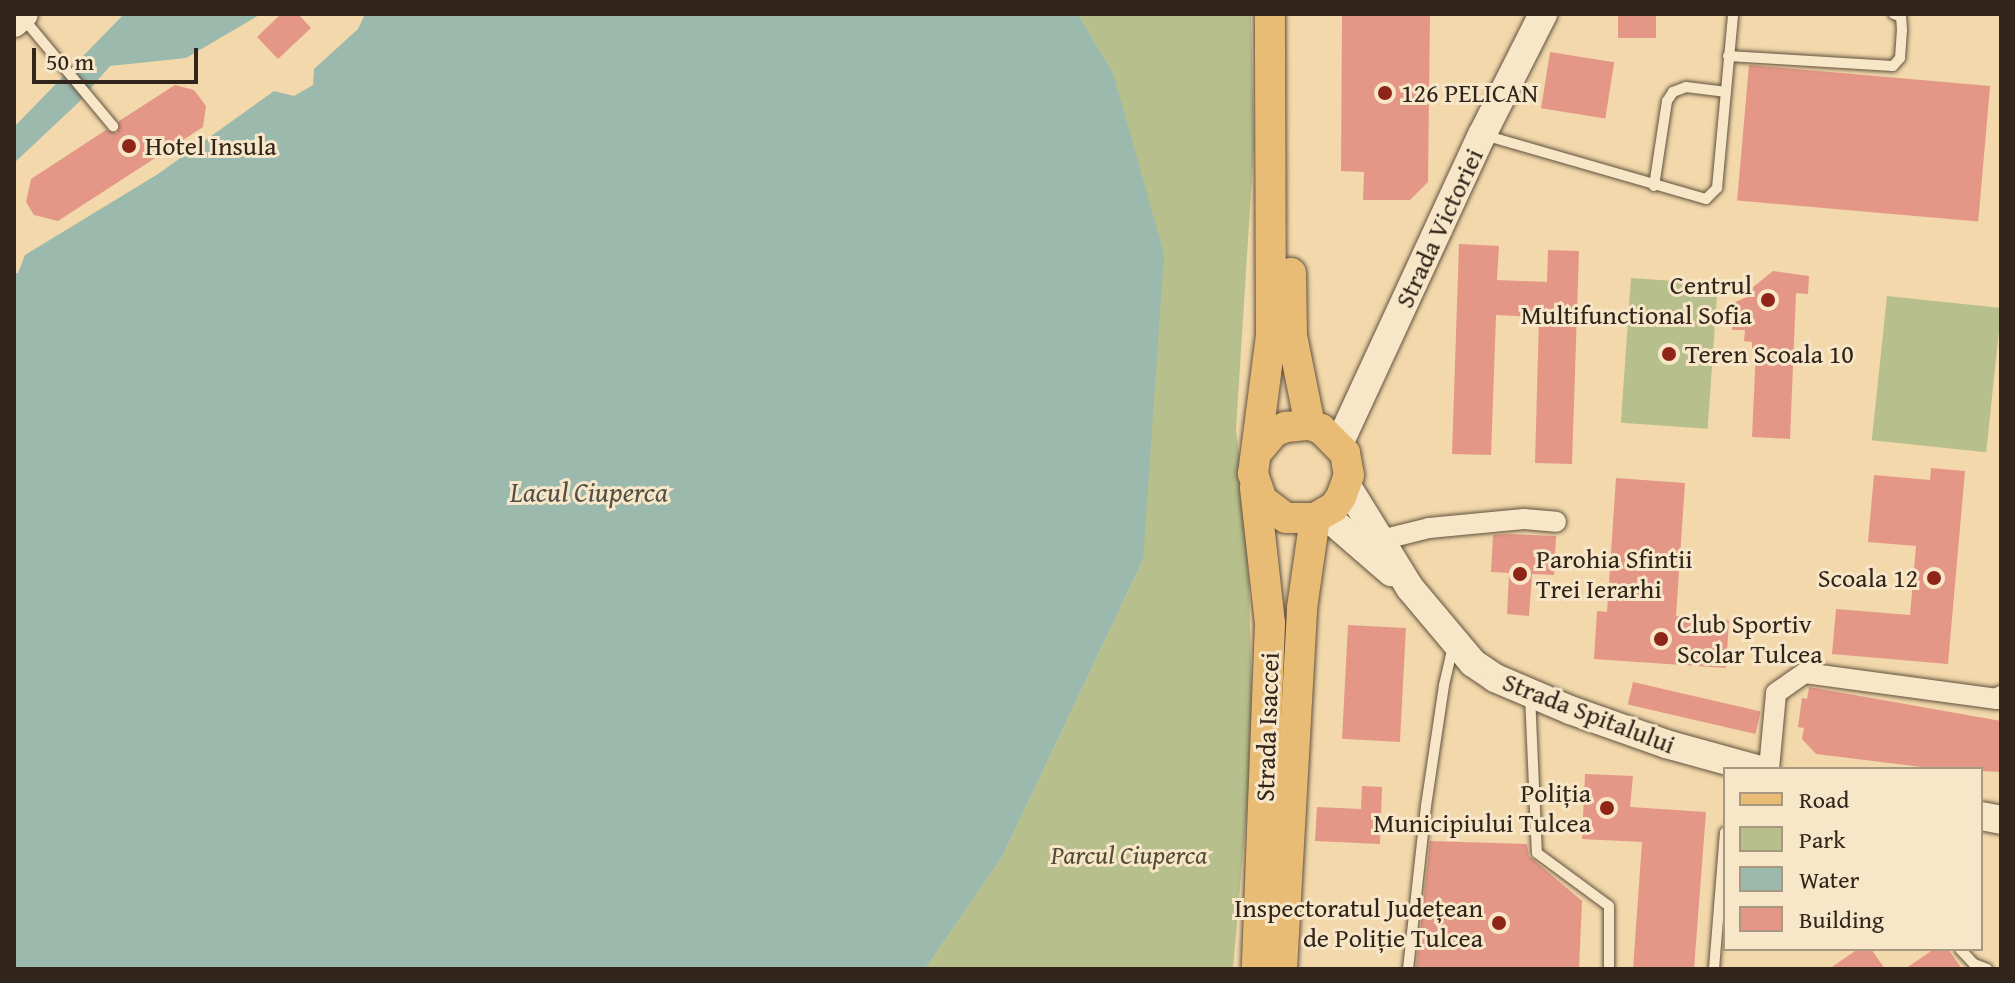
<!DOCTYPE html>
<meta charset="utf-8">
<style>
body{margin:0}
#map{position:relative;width:2015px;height:983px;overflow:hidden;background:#f2d8ab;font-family:"Gentium Book Plus",serif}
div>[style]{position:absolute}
.green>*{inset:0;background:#b7bf8c;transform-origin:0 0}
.water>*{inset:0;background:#9bb9ac}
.building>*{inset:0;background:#e49787;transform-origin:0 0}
.roads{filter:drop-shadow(0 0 2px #61513e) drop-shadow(0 0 2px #61513e)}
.lane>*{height:10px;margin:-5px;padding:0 5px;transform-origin:5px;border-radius:5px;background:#f7e6c8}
.street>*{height:20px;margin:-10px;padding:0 10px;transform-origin:10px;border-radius:10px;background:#f7e6c8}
.secondary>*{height:28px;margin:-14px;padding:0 14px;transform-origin:14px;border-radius:14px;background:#f7e6c8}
.primary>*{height:30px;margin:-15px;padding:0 15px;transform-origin:15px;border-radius:15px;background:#e9bc76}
.dots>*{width:22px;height:22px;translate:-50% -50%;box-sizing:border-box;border:4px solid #f7e6c8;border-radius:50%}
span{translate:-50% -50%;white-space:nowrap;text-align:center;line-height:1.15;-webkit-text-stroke:6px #f7e6c8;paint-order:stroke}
.poi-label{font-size:26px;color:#31241a}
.left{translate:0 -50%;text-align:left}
.right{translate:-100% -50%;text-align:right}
.street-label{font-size:26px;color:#31241a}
.park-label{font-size:26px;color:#524b36;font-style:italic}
.water-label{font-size:28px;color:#515146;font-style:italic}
.frame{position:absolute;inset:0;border:16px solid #31241a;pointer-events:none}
.legend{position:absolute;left:1723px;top:767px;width:260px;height:184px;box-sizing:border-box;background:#f7e6c8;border:2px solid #a89882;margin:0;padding:10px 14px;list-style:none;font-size:24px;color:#31241a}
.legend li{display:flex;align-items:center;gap:16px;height:40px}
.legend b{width:40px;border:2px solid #a89882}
.scale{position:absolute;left:32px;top:48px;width:166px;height:36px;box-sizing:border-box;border:4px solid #31241a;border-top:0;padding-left:10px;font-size:24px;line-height:28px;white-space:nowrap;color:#31241a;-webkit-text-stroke:6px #f7e6c8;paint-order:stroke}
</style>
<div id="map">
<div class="green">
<i style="clip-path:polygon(1078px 14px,1251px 14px,1254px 145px,1236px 430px,1247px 521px,1253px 738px,1233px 969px,925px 969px,1002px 857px,1143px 560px,1113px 73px)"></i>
<i style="left:1631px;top:278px;width:87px;height:145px;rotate:4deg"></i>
<i style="left:1887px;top:296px;width:115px;height:145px;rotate:6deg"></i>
</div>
<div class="water">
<i style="clip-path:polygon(124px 14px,261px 14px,186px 58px,110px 66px,78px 103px,14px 163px,14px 127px)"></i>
<i style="clip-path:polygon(365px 14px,1078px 14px,1113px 73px,1164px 254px,1143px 560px,1002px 857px,925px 969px,14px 969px,14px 274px,18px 273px,25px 255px,158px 174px,274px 91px,294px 96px,313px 85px,314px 69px,358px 29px)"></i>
</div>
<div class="building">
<i style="clip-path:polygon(281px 14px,298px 14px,311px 28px,278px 59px,257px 37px)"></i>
<i style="clip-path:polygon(1342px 14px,1430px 14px,1428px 182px,1410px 200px,1363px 200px,1364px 172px,1341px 171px)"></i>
<i style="left:1618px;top:14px;width:38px;height:24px"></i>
<i style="left:1550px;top:52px;width:65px;height:57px;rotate:9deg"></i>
<i style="left:1749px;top:65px;width:242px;height:136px;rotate:5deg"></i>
<i style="clip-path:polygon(175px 85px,194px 90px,206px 106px,203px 127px,58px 221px,34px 215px,26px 202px,31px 179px,106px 130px,117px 133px,119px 121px)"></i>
<i style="clip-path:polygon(1459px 244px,1499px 246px,1497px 280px,1547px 282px,1548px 250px,1579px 251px,1572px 464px,1535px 463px,1539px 317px,1496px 315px,1491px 455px,1452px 454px)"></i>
<i style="clip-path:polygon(1773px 271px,1809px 276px,1808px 294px,1796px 293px,1790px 439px,1752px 437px,1756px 350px,1752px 349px,1752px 342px,1744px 341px,1745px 330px,1732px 330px,1733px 303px,1747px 297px,1747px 292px)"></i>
<i style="clip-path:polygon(1931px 468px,1965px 471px,1948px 664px,1832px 654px,1836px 609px,1910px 615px,1916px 546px,1868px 542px,1874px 475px,1930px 480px)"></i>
<i style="clip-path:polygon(1616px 478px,1685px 483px,1676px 616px,1729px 620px,1726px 668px,1594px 659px,1597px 611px,1607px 612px)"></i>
<i style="clip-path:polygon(1507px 534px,1556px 536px,1554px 575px,1532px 574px,1529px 616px,1507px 614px,1509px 573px,1491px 572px,1493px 535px)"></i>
<i style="left:1348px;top:625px;width:58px;height:114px;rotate:3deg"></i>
<i style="left:1633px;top:682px;width:131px;height:23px;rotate:13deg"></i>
<i style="clip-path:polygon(1809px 687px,2001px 721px,2001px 772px,1938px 769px,1816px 754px,1802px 739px,1804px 728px,1798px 727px,1802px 698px,1807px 699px)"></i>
<i style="clip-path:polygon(1585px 774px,1633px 776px,1630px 807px,1706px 812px,1694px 969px,1633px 969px,1642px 842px,1582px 839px)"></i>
<i style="clip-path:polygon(1362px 786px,1382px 787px,1380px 844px,1315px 841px,1317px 807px,1361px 809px)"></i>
<i style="clip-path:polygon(1430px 841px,1527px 844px,1529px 856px,1582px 901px,1579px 969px,1416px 969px)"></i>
<i style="clip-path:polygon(1858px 949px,1871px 949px,1885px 969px,1829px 969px)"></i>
<i style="clip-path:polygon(1934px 949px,1948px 949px,1962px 969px,1905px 969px)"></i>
</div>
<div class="roads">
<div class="lane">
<i style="left:23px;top:18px;width:141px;rotate:50.2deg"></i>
<i style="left:1728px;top:56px;width:165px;rotate:3.5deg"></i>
<i style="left:1893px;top:66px;width:11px;rotate:-49deg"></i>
<i style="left:1900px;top:58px;width:28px;rotate:-86deg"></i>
<i style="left:1902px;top:30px;width:13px;rotate:-94deg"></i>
<i style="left:1901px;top:17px;width:8px;rotate:-157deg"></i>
<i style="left:1484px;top:135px;width:231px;rotate:16.1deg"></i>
<i style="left:1706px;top:199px;width:16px;rotate:-45deg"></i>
<i style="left:1717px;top:188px;width:175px;rotate:-84.7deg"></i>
<i style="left:1654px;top:186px;width:86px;rotate:-81.3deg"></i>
<i style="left:1667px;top:101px;width:11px;rotate:-56deg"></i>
<i style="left:1673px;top:92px;width:14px;rotate:-21deg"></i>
<i style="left:1686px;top:87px;width:39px;rotate:7deg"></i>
<i style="left:1530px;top:695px;width:158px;rotate:87.5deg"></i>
<i style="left:1537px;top:853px;width:89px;rotate:36.4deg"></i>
<i style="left:1609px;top:906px;width:63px;rotate:90deg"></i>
<i style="left:1960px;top:949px;width:21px;rotate:47deg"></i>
<i style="left:1974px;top:964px;width:14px;rotate:21deg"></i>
<i style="left:1408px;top:969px;width:164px;rotate:-83.7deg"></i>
<i style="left:1426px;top:806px;width:122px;rotate:-81.5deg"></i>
<i style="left:1444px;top:685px;width:40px;rotate:-77deg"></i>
<i style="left:1714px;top:969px;width:137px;rotate:-85.4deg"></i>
</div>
<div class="street">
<i style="left:1381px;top:540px;width:49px;rotate:-14deg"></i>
<i style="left:1429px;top:528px;width:95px;rotate:-5.4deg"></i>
<i style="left:1524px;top:519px;width:32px;rotate:5deg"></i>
<i style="left:1769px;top:769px;width:76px;rotate:-84.7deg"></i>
<i style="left:1776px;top:693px;width:35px;rotate:-35deg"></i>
<i style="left:1805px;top:673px;width:194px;rotate:7.7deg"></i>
<i style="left:1997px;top:699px;width:5px;rotate:-37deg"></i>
</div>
<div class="secondary">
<i style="left:14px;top:23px;width:13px;rotate:-42deg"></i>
<i style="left:1339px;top:444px;width:340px;rotate:-65.2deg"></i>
<i style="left:1482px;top:135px;width:136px;rotate:-63.2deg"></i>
<i style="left:1347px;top:486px;width:120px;rotate:58.3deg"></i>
<i style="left:1410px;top:588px;width:98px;rotate:50deg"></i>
<i style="left:1473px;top:663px;width:27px;rotate:34deg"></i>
<i style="left:1495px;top:678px;width:82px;rotate:23.1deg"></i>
<i style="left:1570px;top:710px;width:102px;rotate:19.5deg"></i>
<i style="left:1666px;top:744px;width:94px;rotate:15.4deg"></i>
<i style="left:1324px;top:514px;width:89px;rotate:40.9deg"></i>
<i style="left:1981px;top:816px;width:20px;rotate:11deg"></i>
</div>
<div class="primary">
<i style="left:1291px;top:273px;width:63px;rotate:89.1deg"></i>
<i style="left:1292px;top:336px;width:91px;rotate:78.6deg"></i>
<i style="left:1258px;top:451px;width:25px;rotate:-50deg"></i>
<i style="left:1274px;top:432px;width:13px;rotate:-23deg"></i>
<i style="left:1286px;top:427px;width:24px;rotate:-5deg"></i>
<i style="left:1310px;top:425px;width:12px;rotate:20deg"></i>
<i style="left:1321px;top:429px;width:34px;rotate:45deg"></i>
<i style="left:1345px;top:453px;width:22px;rotate:80deg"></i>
<i style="left:1349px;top:475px;width:23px;rotate:110deg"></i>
<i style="left:1341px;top:497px;width:12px;rotate:125deg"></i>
<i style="left:1334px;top:507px;width:22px;rotate:150deg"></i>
<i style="left:1315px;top:518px;width:29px;rotate:180deg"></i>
<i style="left:1286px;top:518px;width:30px;rotate:-143deg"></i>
<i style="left:1262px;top:500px;width:28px;rotate:-109deg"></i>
<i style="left:1253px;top:474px;width:139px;rotate:-82.6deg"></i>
<i style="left:1271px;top:336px;width:322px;rotate:-90.2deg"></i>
<i style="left:1255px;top:488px;width:136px;rotate:83.7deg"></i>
<i style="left:1270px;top:623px;width:346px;rotate:92.2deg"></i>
<i style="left:1282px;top:969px;width:362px;rotate:-86.8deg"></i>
<i style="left:1302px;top:608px;width:91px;rotate:-81.8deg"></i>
</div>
</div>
<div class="dots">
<i style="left:1385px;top:93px;background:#8f2418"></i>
<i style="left:129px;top:146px;background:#8f2418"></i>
<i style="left:1768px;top:300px;background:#8f2418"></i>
<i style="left:1669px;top:354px;background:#8f2418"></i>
<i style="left:1520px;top:574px;background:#8f2418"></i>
<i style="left:1934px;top:578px;background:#8f2418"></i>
<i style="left:1661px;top:639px;background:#8f2418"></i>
<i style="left:1607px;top:808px;background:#8f2418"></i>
<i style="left:1499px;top:923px;background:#8f2418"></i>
</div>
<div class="poi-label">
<span class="left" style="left:1401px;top:93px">126 PELICAN</span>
<span class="left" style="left:145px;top:146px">Hotel Insula</span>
<span class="right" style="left:1752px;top:300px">Centrul<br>Multifunctional Sofia</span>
<span class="left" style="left:1685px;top:354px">Teren Scoala 10</span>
<span class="left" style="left:1536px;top:574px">Parohia Sfintii<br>Trei Ierarhi</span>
<span class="right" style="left:1918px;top:578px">Scoala 12</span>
<span class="left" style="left:1677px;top:639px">Club Sportiv<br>Scolar Tulcea</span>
<span class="right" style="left:1591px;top:808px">Poliția<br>Municipiului Tulcea</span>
<span class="right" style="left:1483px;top:923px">Inspectoratul Județean<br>de Poliție Tulcea</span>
</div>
<div class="street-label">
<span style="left:1439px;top:228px;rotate:-65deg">Strada Victoriei</span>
<span style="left:1589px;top:713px;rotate:21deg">Strada Spitalului</span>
<span style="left:1267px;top:727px;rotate:-88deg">Strada Isaccei</span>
</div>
<div class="park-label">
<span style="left:1129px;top:855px">Parcul Ciuperca</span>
</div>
<div class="water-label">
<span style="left:589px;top:492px">Lacul Ciuperca</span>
</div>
<div class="frame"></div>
<ul class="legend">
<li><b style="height:10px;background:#e9bc76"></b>Road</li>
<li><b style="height:22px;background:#b7bf8c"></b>Park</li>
<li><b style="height:22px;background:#9bb9ac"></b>Water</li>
<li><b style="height:22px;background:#e49787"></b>Building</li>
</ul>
<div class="scale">50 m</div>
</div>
